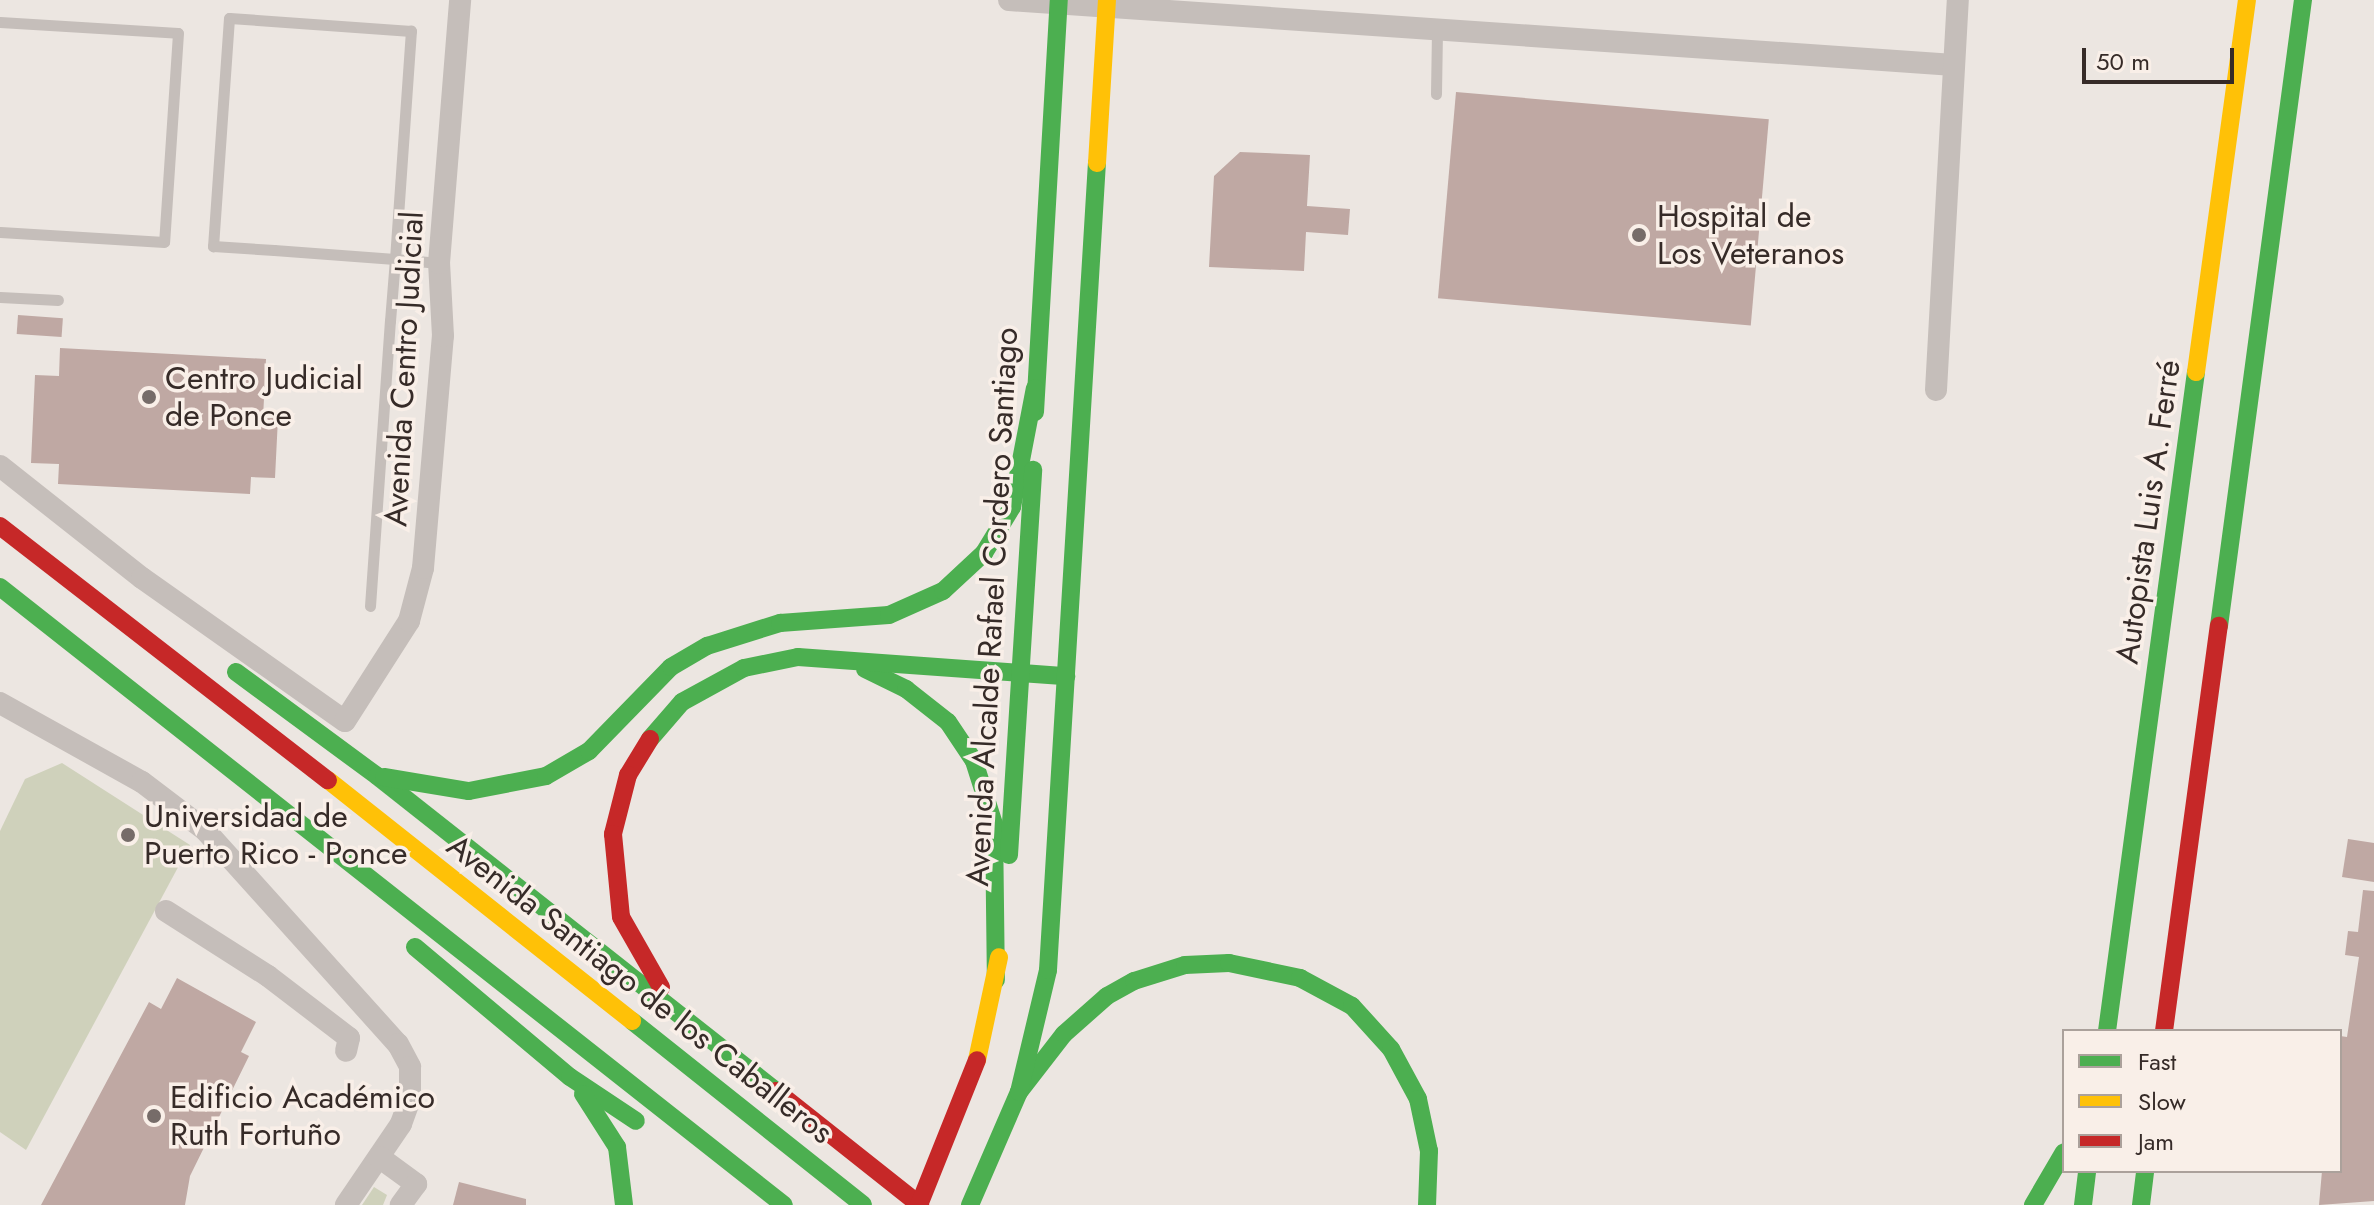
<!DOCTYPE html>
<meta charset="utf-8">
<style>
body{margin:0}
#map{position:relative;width:2374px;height:1205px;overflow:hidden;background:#ece6e1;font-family:Jost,sans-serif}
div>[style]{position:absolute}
.green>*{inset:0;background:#cfd1bb}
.building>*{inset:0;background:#bfa8a3;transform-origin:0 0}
.lane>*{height:11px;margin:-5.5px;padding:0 5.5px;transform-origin:5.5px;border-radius:5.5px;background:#c5beba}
.street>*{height:22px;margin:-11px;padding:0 11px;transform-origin:11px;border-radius:11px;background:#c5beba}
.fast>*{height:18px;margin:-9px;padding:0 9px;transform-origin:9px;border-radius:9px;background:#4caf50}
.slow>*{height:18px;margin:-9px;padding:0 9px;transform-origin:9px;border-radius:9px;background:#ffc107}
.jam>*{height:18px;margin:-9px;padding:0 9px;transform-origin:9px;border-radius:9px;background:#c62828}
.jam-bridge>*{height:18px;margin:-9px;padding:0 9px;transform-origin:9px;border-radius:9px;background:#c62828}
.dots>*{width:22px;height:22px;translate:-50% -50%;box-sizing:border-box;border:4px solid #f9efe8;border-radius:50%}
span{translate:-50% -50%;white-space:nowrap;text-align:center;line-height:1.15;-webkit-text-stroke:7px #f9efe8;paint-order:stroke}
.poi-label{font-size:32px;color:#362b28}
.left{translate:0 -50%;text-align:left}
.street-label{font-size:32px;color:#362b28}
.legend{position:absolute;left:2062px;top:1029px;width:280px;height:144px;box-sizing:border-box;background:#f9efe8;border:2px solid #aba19b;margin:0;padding:10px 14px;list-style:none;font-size:24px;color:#362b28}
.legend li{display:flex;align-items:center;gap:16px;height:40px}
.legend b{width:40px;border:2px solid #aba19b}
.scale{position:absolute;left:2082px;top:48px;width:152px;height:36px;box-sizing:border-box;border:4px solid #362b28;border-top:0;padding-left:10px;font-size:24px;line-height:28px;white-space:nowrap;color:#362b28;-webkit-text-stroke:6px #f9efe8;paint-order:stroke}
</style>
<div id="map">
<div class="green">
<i style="clip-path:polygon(62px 763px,190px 845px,26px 1150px,0 1132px,0 831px,25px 779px)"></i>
<i style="clip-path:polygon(374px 1187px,387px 1195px,383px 1205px,362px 1205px)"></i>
</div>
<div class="building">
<i style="left:1456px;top:92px;width:314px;height:207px;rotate:5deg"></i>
<i style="clip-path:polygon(1240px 152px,1310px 155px,1307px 206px,1350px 209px,1348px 235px,1306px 232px,1304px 271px,1209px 267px,1214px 176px)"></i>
<i style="left:18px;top:315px;width:45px;height:19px;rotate:4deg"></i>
<i style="clip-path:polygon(60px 348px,266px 359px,263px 418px,278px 418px,275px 478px,251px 477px,250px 494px,58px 484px,59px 464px,31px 463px,35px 375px,59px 376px)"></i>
<i style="clip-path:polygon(2348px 839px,2374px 843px,2374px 882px,2342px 877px)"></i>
<i style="clip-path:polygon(2363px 890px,2374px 891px,2374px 1201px,2319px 1205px,2322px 1171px,2340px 1171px,2340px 1036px,2347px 1037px,2359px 957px,2345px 955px,2348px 931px,2358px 932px)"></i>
<i style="clip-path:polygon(177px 978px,256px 1022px,241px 1052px,249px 1056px,190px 1176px,185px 1205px,41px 1205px,149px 1002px,161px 1009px)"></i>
<i style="clip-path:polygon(459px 1182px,526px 1199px,526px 1205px,453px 1205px)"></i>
</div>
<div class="lane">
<i style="left:0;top:22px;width:178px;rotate:3.5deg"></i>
<i style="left:178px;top:33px;width:209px;rotate:93.8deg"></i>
<i style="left:164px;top:242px;width:164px;rotate:-176.5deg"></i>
<i style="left:1436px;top:94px;width:65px;rotate:-89.1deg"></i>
<i style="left:0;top:297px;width:58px;rotate:3deg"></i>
<i style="left:370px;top:606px;width:286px;rotate:-86deg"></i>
<i style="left:390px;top:321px;width:62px;rotate:-85.4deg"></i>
<i style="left:395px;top:259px;width:229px;rotate:-86deg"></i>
<i style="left:411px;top:31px;width:182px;rotate:-175.9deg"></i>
<i style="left:229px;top:18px;width:229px;rotate:94deg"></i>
<i style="left:213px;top:246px;width:61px;rotate:3.8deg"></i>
<i style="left:274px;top:250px;width:121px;rotate:4.3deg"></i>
<i style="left:395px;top:259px;width:44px;rotate:5.2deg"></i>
</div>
<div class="street">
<i style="left:1009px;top:0;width:947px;rotate:3.93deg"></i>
<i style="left:1936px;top:390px;width:391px;rotate:-86.8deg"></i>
<i style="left:0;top:466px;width:181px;rotate:38.3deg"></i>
<i style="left:142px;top:578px;width:248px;rotate:35.2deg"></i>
<i style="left:345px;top:721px;width:119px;rotate:-57.4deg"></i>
<i style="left:409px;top:621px;width:55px;rotate:-75.2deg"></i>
<i style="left:423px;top:568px;width:233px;rotate:-85.1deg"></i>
<i style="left:443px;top:336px;width:73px;rotate:-93.1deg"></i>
<i style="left:439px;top:263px;width:264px;rotate:-85.4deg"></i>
<i style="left:0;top:703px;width:162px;rotate:29.1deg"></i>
<i style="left:142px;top:782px;width:79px;rotate:37.3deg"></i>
<i style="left:205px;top:830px;width:288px;rotate:48deg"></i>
<i style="left:398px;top:1044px;width:26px;rotate:62deg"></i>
<i style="left:410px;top:1067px;width:32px;rotate:90deg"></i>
<i style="left:410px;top:1099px;width:27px;rotate:110deg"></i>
<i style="left:401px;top:1124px;width:98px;rotate:124.2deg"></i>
<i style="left:166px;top:911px;width:121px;rotate:32.5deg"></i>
<i style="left:268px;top:976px;width:102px;rotate:37.4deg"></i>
<i style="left:349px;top:1038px;width:13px;rotate:103deg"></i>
<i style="left:379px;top:1157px;width:46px;rotate:36.1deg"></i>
<i style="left:416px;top:1184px;width:26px;rotate:126deg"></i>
</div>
<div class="fast">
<i style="left:1035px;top:412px;width:413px;rotate:-86.7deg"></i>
<i style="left:0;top:587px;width:998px;rotate:38.25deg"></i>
<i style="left:2219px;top:626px;width:632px;rotate:-82.36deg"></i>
<i style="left:865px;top:669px;width:46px;rotate:26deg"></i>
<i style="left:906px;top:689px;width:53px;rotate:38.2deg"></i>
<i style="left:948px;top:722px;width:47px;rotate:56.3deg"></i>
<i style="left:974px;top:761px;width:66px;rotate:72.4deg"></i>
<i style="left:994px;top:824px;width:156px;rotate:89.3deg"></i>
<i style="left:236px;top:672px;width:175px;rotate:36.4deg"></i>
<i style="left:377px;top:776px;width:508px;rotate:38.29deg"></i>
<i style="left:650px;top:739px;width:49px;rotate:-49.1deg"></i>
<i style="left:682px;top:702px;width:71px;rotate:-28.7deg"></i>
<i style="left:744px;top:668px;width:55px;rotate:-11.5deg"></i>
<i style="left:798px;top:657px;width:269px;rotate:4.1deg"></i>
<i style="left:384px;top:777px;width:86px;rotate:9.4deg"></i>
<i style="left:469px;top:791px;width:78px;rotate:-11deg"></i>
<i style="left:546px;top:776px;width:50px;rotate:-30.2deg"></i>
<i style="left:589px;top:751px;width:117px;rotate:-45.7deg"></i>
<i style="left:671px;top:667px;width:42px;rotate:-30.3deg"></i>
<i style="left:707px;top:646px;width:77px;rotate:-17.5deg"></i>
<i style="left:780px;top:623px;width:109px;rotate:-4.2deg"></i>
<i style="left:889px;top:615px;width:59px;rotate:-24deg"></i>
<i style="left:943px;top:591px;width:56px;rotate:-42.8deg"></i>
<i style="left:984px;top:553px;width:54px;rotate:-58.7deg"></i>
<i style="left:1012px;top:507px;width:121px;rotate:-79.1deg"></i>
<i style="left:1009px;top:855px;width:386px;rotate:-86.4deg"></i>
<i style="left:415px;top:947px;width:202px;rotate:40deg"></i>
<i style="left:570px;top:1077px;width:79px;rotate:33.7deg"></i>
<i style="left:632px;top:1021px;width:295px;rotate:38.5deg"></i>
<i style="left:2107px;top:1031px;width:665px;rotate:-82.31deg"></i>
<i style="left:1019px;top:1092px;width:73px;rotate:-52.2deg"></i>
<i style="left:1064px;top:1034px;width:57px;rotate:-41.5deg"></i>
<i style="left:1107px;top:996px;width:31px;rotate:-29deg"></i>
<i style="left:1134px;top:981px;width:53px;rotate:-17.4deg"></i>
<i style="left:1185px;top:965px;width:44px;rotate:-2.6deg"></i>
<i style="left:1229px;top:963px;width:73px;rotate:11.9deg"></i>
<i style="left:1300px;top:978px;width:59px;rotate:28.3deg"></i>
<i style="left:1352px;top:1006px;width:58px;rotate:47.8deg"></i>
<i style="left:1391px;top:1049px;width:57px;rotate:61.6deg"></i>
<i style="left:1418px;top:1099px;width:53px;rotate:78.1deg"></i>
<i style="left:1429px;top:1151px;width:54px;rotate:92.1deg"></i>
<i style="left:583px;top:1094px;width:63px;rotate:57.3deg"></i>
<i style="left:617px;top:1147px;width:58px;rotate:83.1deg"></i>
<i style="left:970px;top:1205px;width:123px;rotate:-66.6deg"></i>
<i style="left:1019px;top:1092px;width:125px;rotate:-76.6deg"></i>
<i style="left:1048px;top:970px;width:808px;rotate:-86.53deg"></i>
<i style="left:2033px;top:1205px;width:61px;rotate:-59.7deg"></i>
<i style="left:2083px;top:1205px;width:34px;rotate:-83deg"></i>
<i style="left:2141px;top:1205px;width:34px;rotate:-83deg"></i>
</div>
<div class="slow">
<i style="left:1097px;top:163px;width:163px;rotate:-86.5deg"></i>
<i style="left:2196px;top:372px;width:375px;rotate:-82.2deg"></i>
<i style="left:328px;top:780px;width:388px;rotate:38.4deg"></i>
<i style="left:977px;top:1060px;width:105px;rotate:-77.9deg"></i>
</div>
<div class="jam">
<i style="left:0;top:526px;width:415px;rotate:37.8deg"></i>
<i style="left:650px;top:739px;width:42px;rotate:121.4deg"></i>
<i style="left:628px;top:775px;width:61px;rotate:104.3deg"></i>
<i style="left:613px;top:834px;width:83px;rotate:84.5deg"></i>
<i style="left:621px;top:917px;width:81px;rotate:60.3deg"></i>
<i style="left:2164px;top:1031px;width:409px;rotate:-82.3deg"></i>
<i style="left:776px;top:1091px;width:184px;rotate:38.4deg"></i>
</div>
<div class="jam-bridge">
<i style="left:919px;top:1205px;width:156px;rotate:-68.2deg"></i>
</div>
<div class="dots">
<i style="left:1639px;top:235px;background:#766c69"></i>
<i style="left:149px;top:397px;background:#766c69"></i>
<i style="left:128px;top:835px;background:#766c69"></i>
<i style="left:154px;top:1116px;background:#766c69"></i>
</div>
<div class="poi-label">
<span class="left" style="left:1657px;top:235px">Hospital de<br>Los Veteranos</span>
<span class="left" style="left:165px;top:397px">Centro Judicial<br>de Ponce</span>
<span class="left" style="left:144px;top:835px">Universidad de<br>Puerto Rico - Ponce</span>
<span class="left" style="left:170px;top:1116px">Edificio Académico<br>Ruth Fortuño</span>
</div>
<div class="street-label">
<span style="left:404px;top:369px;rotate:-87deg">Avenida Centro Judicial</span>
<span style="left:2148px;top:512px;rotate:-82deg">Autopista Luis A. Ferré</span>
<span style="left:992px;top:607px;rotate:-87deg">Avenida Alcalde Rafael Cordero Santiago</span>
<span style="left:640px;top:989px;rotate:38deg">Avenida Santiago de los Caballeros</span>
</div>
<ul class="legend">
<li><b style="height:10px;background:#4caf50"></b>Fast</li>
<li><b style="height:10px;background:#ffc107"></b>Slow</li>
<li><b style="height:10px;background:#c62828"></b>Jam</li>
</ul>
<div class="scale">50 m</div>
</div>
